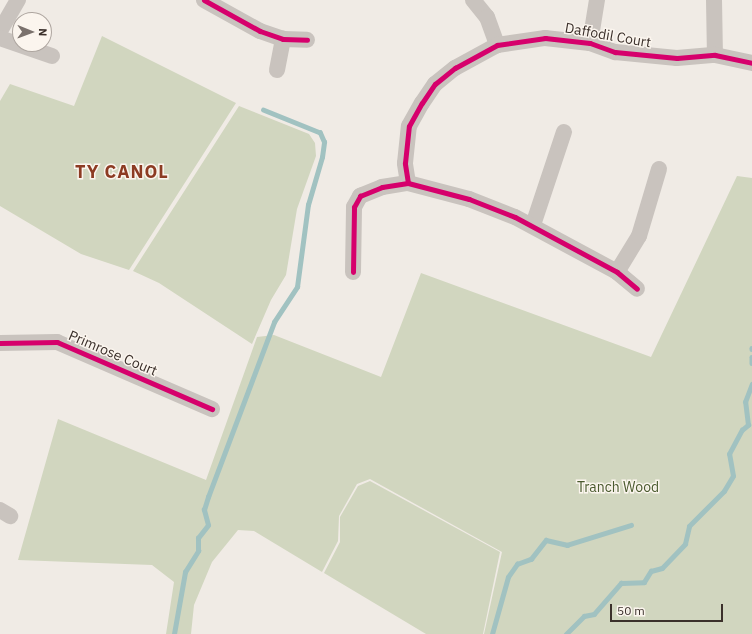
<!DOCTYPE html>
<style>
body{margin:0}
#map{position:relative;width:752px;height:634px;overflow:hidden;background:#f0ebe5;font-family:"IBM Plex Sans",sans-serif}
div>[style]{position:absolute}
.green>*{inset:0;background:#d1d6bf}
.stream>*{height:4.5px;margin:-2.25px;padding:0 2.25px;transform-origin:2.25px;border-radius:2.25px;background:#a1c2c1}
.street>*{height:16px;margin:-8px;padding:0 8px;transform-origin:8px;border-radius:8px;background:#c9c3be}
.cycleway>*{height:5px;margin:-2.5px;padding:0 2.5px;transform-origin:2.5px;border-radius:2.5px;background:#d6006c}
span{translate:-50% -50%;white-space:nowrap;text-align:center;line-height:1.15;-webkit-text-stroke:3px #fbf5ee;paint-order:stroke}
.street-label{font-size:14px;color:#3b302b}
.park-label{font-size:14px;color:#4a5a2e}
.district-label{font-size:18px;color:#8c3b22;font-weight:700;letter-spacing:1px}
.north{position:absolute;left:12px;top:12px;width:40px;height:40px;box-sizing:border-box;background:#fbf5ee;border:1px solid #aea6a0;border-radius:50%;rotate:91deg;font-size:11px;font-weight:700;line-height:16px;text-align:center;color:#3b302b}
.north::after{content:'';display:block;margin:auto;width:14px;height:18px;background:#7a716c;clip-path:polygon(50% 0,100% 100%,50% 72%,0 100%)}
.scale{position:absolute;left:610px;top:604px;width:113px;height:18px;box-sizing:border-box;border:2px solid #3b302b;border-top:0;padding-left:5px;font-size:12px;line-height:14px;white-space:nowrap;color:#3b302b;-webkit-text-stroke:3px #fbf5ee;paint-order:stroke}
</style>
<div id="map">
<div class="green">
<i style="clip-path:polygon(102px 36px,236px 103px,129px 270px,81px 254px,0 206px,0 101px,10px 84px,74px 106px)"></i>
<i style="clip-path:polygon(239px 106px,309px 134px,315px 143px,316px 156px,297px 209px,286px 275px,271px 300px,252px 344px,159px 283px,133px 271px)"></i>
<i style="clip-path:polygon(737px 176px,752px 178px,752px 634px,484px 634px,502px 552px,370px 479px,357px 484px,339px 516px,338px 541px,322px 572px,254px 531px,238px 530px,212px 562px,194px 605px,191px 634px,166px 634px,174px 582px,152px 565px,18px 560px,58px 419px,206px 480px,257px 337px,274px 335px,381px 377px,421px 273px,651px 357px)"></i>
<i style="clip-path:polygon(370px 481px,500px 552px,483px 634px,426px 634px,324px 573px,340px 542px,340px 517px,358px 486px)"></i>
</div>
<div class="stream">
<i style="left:752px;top:348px;width:1px;rotate:90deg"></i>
<i style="left:752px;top:357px;width:6px;rotate:90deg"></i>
<i style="left:174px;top:634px;width:63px;rotate:-79.9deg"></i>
<i style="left:185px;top:572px;width:25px;rotate:-58deg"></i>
<i style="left:198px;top:551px;width:13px;rotate:-90deg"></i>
<i style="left:198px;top:538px;width:16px;rotate:-52deg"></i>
<i style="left:208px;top:525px;width:16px;rotate:-105deg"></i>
<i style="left:204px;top:510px;width:14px;rotate:-73deg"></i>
<i style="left:208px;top:497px;width:187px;rotate:-69.3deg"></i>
<i style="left:274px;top:322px;width:42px;rotate:-56.7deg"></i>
<i style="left:297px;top:287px;width:83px;rotate:-82.4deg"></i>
<i style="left:308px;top:205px;width:50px;rotate:-73.7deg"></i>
<i style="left:322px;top:157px;width:15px;rotate:-82deg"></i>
<i style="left:324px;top:142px;width:10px;rotate:-114deg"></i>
<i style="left:320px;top:133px;width:61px;rotate:-158deg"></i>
<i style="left:492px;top:634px;width:59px;rotate:-74.3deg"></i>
<i style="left:508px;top:577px;width:16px;rotate:-55deg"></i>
<i style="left:517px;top:564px;width:15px;rotate:-20deg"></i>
<i style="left:531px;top:559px;width:24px;rotate:-52deg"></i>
<i style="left:546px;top:540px;width:22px;rotate:13deg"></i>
<i style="left:567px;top:545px;width:67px;rotate:-17.4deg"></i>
<i style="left:566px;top:634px;width:25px;rotate:-45deg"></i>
<i style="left:584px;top:616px;width:10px;rotate:-11deg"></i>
<i style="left:594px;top:614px;width:41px;rotate:-48.9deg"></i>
<i style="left:621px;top:583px;width:23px;rotate:-2deg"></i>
<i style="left:644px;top:582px;width:13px;rotate:-58deg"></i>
<i style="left:651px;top:571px;width:11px;rotate:-15deg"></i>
<i style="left:662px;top:568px;width:33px;rotate:-46deg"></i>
<i style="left:685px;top:544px;width:18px;rotate:-77deg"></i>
<i style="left:689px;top:526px;width:49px;rotate:-45deg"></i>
<i style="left:724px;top:491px;width:17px;rotate:-59deg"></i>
<i style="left:733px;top:476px;width:22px;rotate:-100deg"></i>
<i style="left:729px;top:454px;width:27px;rotate:-62deg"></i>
<i style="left:742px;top:430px;width:8px;rotate:-40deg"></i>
<i style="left:748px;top:425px;width:23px;rotate:-97deg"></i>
<i style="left:745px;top:402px;width:19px;rotate:-69deg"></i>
</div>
<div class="street">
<i style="left:204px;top:0;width:64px;rotate:29deg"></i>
<i style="left:260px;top:31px;width:24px;rotate:19deg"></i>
<i style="left:283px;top:39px;width:24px;rotate:2deg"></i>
<i style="left:473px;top:0;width:22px;rotate:51deg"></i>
<i style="left:487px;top:17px;width:30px;rotate:70deg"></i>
<i style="left:714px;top:0;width:55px;rotate:89deg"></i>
<i style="left:0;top:31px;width:36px;rotate:-60deg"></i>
<i style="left:0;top:38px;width:55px;rotate:19.1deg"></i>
<i style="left:590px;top:43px;width:44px;rotate:-80.8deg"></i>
<i style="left:277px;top:70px;width:32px;rotate:-79deg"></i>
<i style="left:408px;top:183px;width:20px;rotate:-99deg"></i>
<i style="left:405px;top:163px;width:37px;rotate:-84deg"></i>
<i style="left:409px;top:126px;width:26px;rotate:-61deg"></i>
<i style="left:422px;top:103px;width:23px;rotate:-56deg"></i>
<i style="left:435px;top:84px;width:26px;rotate:-39deg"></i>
<i style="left:455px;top:68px;width:48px;rotate:-28.7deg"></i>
<i style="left:497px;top:45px;width:49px;rotate:-8.3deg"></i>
<i style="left:545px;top:38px;width:45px;rotate:6.3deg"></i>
<i style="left:590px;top:43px;width:27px;rotate:20deg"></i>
<i style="left:615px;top:52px;width:62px;rotate:5.5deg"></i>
<i style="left:677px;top:58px;width:38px;rotate:-5deg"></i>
<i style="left:715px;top:55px;width:38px;rotate:12deg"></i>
<i style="left:533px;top:225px;width:98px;rotate:-71.6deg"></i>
<i style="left:353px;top:272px;width:65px;rotate:-89.1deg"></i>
<i style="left:354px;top:207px;width:13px;rotate:-61deg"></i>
<i style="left:360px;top:196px;width:24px;rotate:-22deg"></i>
<i style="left:382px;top:187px;width:26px;rotate:-9deg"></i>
<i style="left:408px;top:183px;width:63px;rotate:14.7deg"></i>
<i style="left:469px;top:199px;width:49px;rotate:21.4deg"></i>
<i style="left:515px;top:217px;width:116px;rotate:28.3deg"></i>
<i style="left:617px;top:272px;width:26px;rotate:40deg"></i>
<i style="left:617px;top:272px;width:42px;rotate:-58.6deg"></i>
<i style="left:639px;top:236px;width:70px;rotate:-73.4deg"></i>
<i style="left:0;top:343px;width:57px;rotate:-1deg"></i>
<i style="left:57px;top:342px;width:169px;rotate:23.4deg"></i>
<i style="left:0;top:510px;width:12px;rotate:31deg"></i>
</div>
<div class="cycleway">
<i style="left:204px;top:0;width:64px;rotate:29deg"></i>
<i style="left:260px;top:31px;width:24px;rotate:19deg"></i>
<i style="left:283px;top:39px;width:24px;rotate:2deg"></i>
<i style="left:408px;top:183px;width:20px;rotate:-99deg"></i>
<i style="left:405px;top:163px;width:37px;rotate:-84deg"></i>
<i style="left:409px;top:126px;width:26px;rotate:-61deg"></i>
<i style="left:422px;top:103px;width:23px;rotate:-56deg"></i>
<i style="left:435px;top:84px;width:26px;rotate:-39deg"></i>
<i style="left:455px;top:68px;width:48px;rotate:-28.7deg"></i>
<i style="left:497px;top:45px;width:49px;rotate:-8.3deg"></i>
<i style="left:545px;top:38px;width:45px;rotate:6.3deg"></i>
<i style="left:590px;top:43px;width:27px;rotate:20deg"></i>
<i style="left:615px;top:52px;width:62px;rotate:5.5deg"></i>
<i style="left:677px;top:58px;width:38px;rotate:-5deg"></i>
<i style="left:715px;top:55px;width:38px;rotate:12deg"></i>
<i style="left:353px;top:272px;width:65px;rotate:-89.1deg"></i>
<i style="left:354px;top:207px;width:13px;rotate:-61deg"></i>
<i style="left:360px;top:196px;width:24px;rotate:-22deg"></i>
<i style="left:382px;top:187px;width:26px;rotate:-9deg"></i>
<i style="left:408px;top:183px;width:63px;rotate:14.7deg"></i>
<i style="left:469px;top:199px;width:49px;rotate:21.4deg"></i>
<i style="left:515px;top:217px;width:116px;rotate:28.3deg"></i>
<i style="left:617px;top:272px;width:26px;rotate:40deg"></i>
<i style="left:0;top:343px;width:57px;rotate:-1deg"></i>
<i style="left:57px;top:342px;width:169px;rotate:23.4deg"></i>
</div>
<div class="street-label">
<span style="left:608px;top:35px;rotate:10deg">Daffodil Court</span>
<span style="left:113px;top:353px;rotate:23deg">Primrose Court</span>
</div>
<div class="park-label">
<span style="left:618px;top:487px">Tranch Wood</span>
</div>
<div class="district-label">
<span style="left:122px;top:172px">TY CANOL</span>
</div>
<div class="north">N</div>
<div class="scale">50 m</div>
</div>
